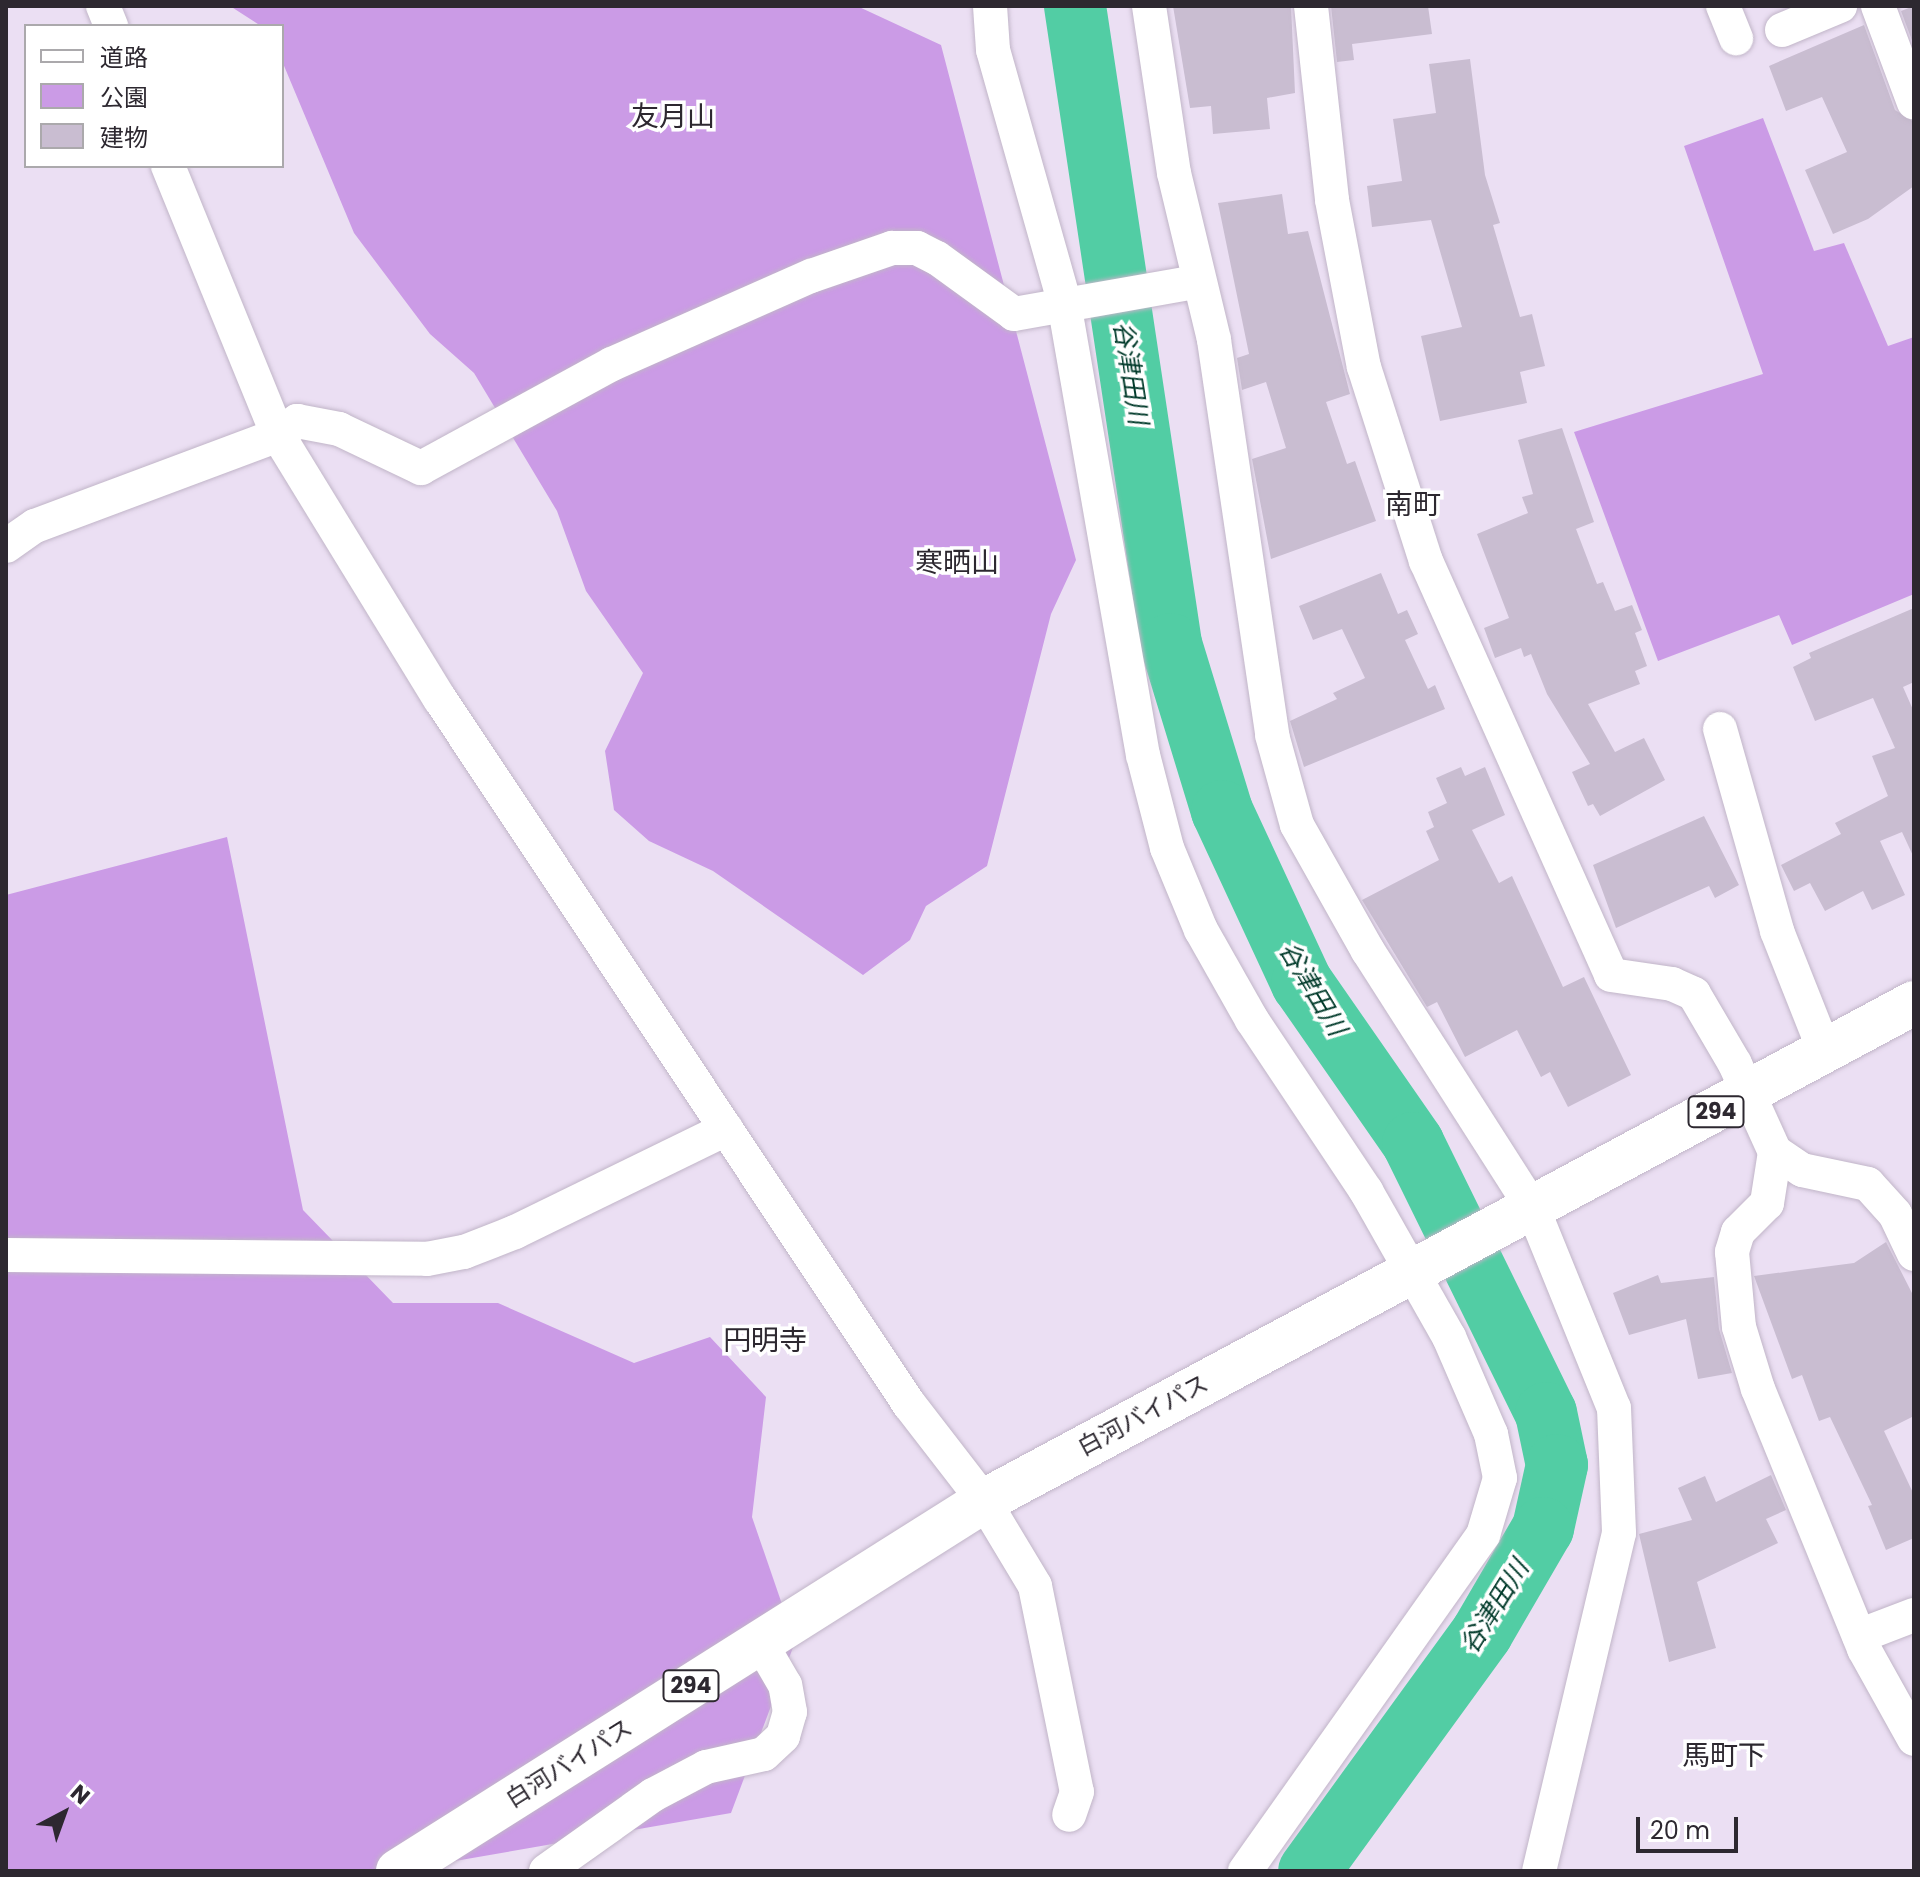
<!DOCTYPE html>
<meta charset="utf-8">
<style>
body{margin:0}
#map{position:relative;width:1920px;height:1877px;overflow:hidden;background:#ebdff3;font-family:Poppins,"Noto Sans JP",sans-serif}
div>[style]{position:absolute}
.green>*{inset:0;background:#cb9be6}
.river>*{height:62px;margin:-31px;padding:0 31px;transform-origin:31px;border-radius:31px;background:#52cda4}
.building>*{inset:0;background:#c9bdd1}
.roads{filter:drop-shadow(0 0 2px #c1b5c8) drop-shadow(0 0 2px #c1b5c8)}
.minor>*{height:34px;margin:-17px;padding:0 17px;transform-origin:17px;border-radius:17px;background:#fff}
.highway>*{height:44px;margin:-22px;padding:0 22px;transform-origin:22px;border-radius:22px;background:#fff}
span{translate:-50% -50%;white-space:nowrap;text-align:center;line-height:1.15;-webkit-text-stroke:7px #fff;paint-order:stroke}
.shield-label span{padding:2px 6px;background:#fff;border:2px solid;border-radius:6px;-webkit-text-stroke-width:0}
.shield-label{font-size:22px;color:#2d2830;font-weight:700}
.street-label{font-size:24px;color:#2d2830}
.water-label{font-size:26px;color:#023b2b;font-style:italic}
.quarter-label{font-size:28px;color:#2d2830}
.frame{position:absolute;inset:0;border:8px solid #2d2830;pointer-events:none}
.legend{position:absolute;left:24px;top:24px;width:260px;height:144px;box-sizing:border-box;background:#fff;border:2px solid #aba9ac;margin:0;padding:10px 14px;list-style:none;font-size:24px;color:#2d2830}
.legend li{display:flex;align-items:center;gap:16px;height:40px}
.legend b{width:40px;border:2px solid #aba9ac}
.north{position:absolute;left:24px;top:1773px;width:80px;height:80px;-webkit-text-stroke:6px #fff;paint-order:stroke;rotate:41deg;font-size:22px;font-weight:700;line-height:32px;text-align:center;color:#2d2830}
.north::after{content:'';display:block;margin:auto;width:28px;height:36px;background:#2d2830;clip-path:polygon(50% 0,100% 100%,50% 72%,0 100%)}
.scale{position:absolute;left:1636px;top:1817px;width:102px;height:36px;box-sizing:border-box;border:4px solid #2d2830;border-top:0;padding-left:10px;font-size:24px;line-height:28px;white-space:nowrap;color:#2d2830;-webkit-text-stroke:6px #fff;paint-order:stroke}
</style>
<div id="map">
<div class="green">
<i style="clip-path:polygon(230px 6px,857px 6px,941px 45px,1076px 560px,1051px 614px,987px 866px,926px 906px,910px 940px,863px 975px,713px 871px,649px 841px,614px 810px,605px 751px,643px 673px,586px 591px,557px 511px,474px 373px,430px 334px,354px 233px,282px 61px,282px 26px,261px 26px)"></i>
<i style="clip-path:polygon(1763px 118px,1814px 251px,1844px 243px,1888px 346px,1914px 337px,1914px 594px,1792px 645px,1779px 615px,1658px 661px,1574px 432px,1763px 374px,1684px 146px)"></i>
<i style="clip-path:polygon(227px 837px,303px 1210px,393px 1303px,498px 1303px,634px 1363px,710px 1337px,766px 1397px,752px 1517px,795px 1642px,731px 1813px,397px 1871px,6px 1871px,6px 895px)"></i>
</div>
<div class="river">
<i style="left:1075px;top:6px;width:645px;rotate:81.44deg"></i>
<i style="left:1171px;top:644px;width:175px;rotate:73deg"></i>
<i style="left:1222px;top:811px;width:190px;rotate:65.1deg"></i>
<i style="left:1302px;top:983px;width:195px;rotate:55.2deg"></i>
<i style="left:1413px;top:1143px;width:301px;rotate:63.8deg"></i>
<i style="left:1546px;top:1413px;width:53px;rotate:78.1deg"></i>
<i style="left:1557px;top:1465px;width:65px;rotate:102.5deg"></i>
<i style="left:1543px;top:1528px;width:121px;rotate:120.2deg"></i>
<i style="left:1482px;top:1633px;width:294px;rotate:126deg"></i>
</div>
<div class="building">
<i style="clip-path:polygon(1173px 6px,1291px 6px,1295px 93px,1267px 98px,1270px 129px,1213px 134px,1211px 106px,1190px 108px)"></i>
<i style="clip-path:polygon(1331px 6px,1428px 6px,1432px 34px,1352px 44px,1354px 60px,1337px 62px)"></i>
<i style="clip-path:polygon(1914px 6px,1914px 46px,1901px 11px)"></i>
<i style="clip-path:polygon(1864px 25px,1895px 110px,1914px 122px,1914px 186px,1868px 219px,1833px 234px,1805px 170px,1847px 152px,1822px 97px,1786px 111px,1769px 66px)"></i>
<i style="clip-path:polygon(1470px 59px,1485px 175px,1500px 223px,1493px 225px,1520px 317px,1532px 314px,1545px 366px,1520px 372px,1527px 403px,1440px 421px,1421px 336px,1462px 327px,1431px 220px,1372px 227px,1367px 186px,1402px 181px,1393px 119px,1436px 113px,1429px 64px)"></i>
<i style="clip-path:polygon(1282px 194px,1288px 234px,1308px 231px,1350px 394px,1326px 402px,1347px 464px,1355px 461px,1376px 521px,1271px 559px,1252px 459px,1286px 448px,1266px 382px,1242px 390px,1237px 358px,1249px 354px,1218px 203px)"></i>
<i style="clip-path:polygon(1562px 428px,1594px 522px,1576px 529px,1597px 584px,1603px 582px,1615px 611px,1632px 605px,1642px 630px,1635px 633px,1647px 666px,1635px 671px,1640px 684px,1588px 704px,1615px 752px,1644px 738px,1665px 780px,1600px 816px,1593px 804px,1588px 806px,1572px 772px,1590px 764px,1547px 694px,1531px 654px,1524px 657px,1521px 648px,1495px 658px,1484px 628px,1509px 618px,1477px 534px,1528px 513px,1522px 497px,1533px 494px,1518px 440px)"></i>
<i style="clip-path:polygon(1381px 573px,1398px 614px,1407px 610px,1418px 634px,1405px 640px,1428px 689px,1435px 685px,1445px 709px,1304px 767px,1290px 721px,1337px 699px,1333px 693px,1365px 678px,1342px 629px,1313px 640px,1299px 606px)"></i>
<i style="clip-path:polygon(1914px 608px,1914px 682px,1903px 687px,1914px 712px,1914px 858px,1902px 832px,1880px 841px,1905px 895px,1872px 910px,1863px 891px,1825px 911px,1810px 883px,1794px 891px,1781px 865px,1841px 834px,1835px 823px,1888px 796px,1872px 756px,1895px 748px,1873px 698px,1815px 721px,1793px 667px,1811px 658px,1809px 653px)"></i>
<i style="clip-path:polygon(1461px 767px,1465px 776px,1485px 767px,1505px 815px,1472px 830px,1499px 883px,1512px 876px,1563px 987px,1584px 977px,1631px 1075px,1568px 1107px,1550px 1072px,1541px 1077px,1517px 1030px,1465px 1057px,1437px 1002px,1427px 1007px,1362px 900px,1439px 860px,1426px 831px,1434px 827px,1428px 812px,1447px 803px,1436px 778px)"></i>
<i style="clip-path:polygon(1704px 816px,1739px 885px,1715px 898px,1709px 886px,1616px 928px,1593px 865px)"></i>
<i style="clip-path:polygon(1886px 1242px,1914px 1297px,1914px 1416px,1884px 1431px,1914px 1495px,1914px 1538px,1886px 1550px,1868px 1506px,1872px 1505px,1830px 1417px,1819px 1421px,1802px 1375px,1792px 1379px,1754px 1276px,1854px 1263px)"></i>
<i style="clip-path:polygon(1658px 1275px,1661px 1283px,1714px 1277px,1719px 1329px,1732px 1373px,1698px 1379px,1686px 1319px,1629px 1335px,1613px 1293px)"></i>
<i style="clip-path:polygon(1771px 1475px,1786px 1510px,1766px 1519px,1778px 1543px,1697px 1582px,1716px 1648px,1669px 1662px,1639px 1534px,1692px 1520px,1678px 1488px,1705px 1476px,1716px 1502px)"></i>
</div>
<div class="roads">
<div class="minor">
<i style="left:103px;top:6px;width:22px;rotate:68deg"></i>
<i style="left:990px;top:6px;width:44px;rotate:86.1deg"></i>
<i style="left:993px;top:50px;width:257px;rotate:74.2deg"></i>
<i style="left:1063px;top:297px;width:465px;rotate:80.1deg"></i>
<i style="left:1143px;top:755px;width:96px;rotate:75.5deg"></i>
<i style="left:1167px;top:848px;width:89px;rotate:67.5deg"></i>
<i style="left:1201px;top:930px;width:103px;rotate:60.5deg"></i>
<i style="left:1252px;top:1020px;width:206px;rotate:56.3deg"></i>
<i style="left:1366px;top:1191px;width:168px;rotate:60.4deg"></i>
<i style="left:1449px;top:1337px;width:106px;rotate:66.6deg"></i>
<i style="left:1491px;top:1434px;width:45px;rotate:78.4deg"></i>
<i style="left:1500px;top:1478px;width:59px;rotate:106.6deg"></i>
<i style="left:1483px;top:1535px;width:412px;rotate:125.3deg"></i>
<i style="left:1149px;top:6px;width:169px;rotate:81.5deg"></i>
<i style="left:1174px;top:173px;width:172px;rotate:76.5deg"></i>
<i style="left:1214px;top:340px;width:399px;rotate:81.6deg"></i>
<i style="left:1272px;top:735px;width:93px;rotate:74.5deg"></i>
<i style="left:1297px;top:825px;width:145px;rotate:60.6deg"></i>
<i style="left:1368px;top:951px;width:306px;rotate:57.4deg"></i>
<i style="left:1533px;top:1209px;width:215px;rotate:67.9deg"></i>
<i style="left:1614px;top:1408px;width:125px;rotate:87.7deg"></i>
<i style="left:1619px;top:1533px;width:347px;rotate:103.3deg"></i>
<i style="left:1311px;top:6px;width:195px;rotate:83.8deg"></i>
<i style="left:1332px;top:200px;width:170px;rotate:79.2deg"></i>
<i style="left:1364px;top:367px;width:204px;rotate:72.3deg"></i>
<i style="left:1426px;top:561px;width:453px;rotate:65.9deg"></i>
<i style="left:1611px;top:975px;width:62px;rotate:8.4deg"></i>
<i style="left:1672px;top:984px;width:24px;rotate:24deg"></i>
<i style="left:1694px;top:994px;width:81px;rotate:59.6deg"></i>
<i style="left:1735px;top:1064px;width:97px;rotate:65.6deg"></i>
<i style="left:1723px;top:6px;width:35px;rotate:68deg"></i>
<i style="left:1878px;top:6px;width:103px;rotate:69.6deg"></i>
<i style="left:1782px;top:30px;width:63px;rotate:-22.5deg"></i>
<i style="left:168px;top:166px;width:291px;rotate:67.8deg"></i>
<i style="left:278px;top:435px;width:310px;rotate:58.5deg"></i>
<i style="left:440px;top:699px;width:847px;rotate:56.37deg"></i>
<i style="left:909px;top:1404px;width:123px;rotate:52.3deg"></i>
<i style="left:984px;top:1501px;width:99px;rotate:59deg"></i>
<i style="left:1035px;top:1586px;width:210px;rotate:78.5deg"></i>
<i style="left:1077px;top:1792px;width:24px;rotate:109deg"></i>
<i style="left:6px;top:546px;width:35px;rotate:-35deg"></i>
<i style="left:35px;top:526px;width:259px;rotate:-20.5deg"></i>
<i style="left:278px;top:435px;width:24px;rotate:-36deg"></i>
<i style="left:297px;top:421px;width:43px;rotate:10.8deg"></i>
<i style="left:339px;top:429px;width:91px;rotate:25.4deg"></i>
<i style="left:421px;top:468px;width:217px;rotate:-28.6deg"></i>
<i style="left:612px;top:364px;width:218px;rotate:-23.9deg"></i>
<i style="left:811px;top:276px;width:86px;rotate:-19.1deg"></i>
<i style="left:892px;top:248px;width:25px"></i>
<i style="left:917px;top:248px;width:22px;rotate:27deg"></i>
<i style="left:937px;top:258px;width:95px;rotate:36deg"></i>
<i style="left:1014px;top:314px;width:185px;rotate:-10deg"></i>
<i style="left:1720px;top:729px;width:210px;rotate:74.2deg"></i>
<i style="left:1777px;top:931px;width:128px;rotate:68.4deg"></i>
<i style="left:1914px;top:1254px;width:44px;rotate:-115.4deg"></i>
<i style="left:1895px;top:1214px;width:40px;rotate:-132deg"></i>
<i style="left:1868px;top:1184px;width:67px;rotate:-168deg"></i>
<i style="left:1802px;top:1170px;width:32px;rotate:-146deg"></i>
<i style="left:1775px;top:1152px;width:52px;rotate:98.9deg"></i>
<i style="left:1767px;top:1203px;width:41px;rotate:135deg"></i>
<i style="left:1738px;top:1232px;width:21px;rotate:107deg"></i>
<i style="left:1732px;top:1252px;width:75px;rotate:84.7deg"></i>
<i style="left:1739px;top:1327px;width:65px;rotate:73deg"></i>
<i style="left:1758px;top:1389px;width:281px;rotate:67.8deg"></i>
<i style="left:1864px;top:1649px;width:103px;rotate:60.9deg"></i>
<i style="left:6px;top:1255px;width:421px;rotate:0.5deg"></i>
<i style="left:427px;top:1259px;width:38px;rotate:-11deg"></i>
<i style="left:464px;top:1252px;width:55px;rotate:-21.4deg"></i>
<i style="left:515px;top:1232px;width:235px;rotate:-26deg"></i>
<i style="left:1859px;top:1636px;width:59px;rotate:-20.9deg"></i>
<i style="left:546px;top:1871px;width:131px;rotate:-35.4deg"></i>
<i style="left:653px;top:1795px;width:60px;rotate:-27.8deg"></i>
<i style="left:706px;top:1767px;width:59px;rotate:-12.6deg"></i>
<i style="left:764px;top:1754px;width:26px;rotate:-43deg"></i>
<i style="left:783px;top:1736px;width:25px;rotate:-74deg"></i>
<i style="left:790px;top:1712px;width:27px;rotate:-100deg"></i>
<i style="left:785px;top:1685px;width:50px;rotate:-120.2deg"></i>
</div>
<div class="highway">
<i style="left:398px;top:1871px;width:693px;rotate:-32.27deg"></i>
<i style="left:984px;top:1501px;width:1055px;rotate:-28.17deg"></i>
</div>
</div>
<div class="shield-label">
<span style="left:1716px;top:1112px">294</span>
<span style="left:691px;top:1686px">294</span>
</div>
<div class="street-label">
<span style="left:1143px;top:1415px;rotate:-28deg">白河バイパス</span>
<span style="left:569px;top:1763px;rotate:-32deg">白河バイパス</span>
</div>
<div class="water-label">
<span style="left:1130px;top:373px;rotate:81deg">谷津田川</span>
<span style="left:1312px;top:989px;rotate:59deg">谷津田川</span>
<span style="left:1495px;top:1607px;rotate:-58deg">谷津田川</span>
</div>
<div class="quarter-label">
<span style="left:673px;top:117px">友月山</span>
<span style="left:1413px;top:505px">南町</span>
<span style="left:957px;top:563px">寒晒山</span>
<span style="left:765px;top:1341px">円明寺</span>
<span style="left:1724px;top:1756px">馬町下</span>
</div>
<div class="frame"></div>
<ul class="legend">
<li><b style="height:10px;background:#fff"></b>道路</li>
<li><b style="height:22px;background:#cb9be6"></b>公園</li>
<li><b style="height:22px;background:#c9bdd1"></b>建物</li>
</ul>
<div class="north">N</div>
<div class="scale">20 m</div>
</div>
